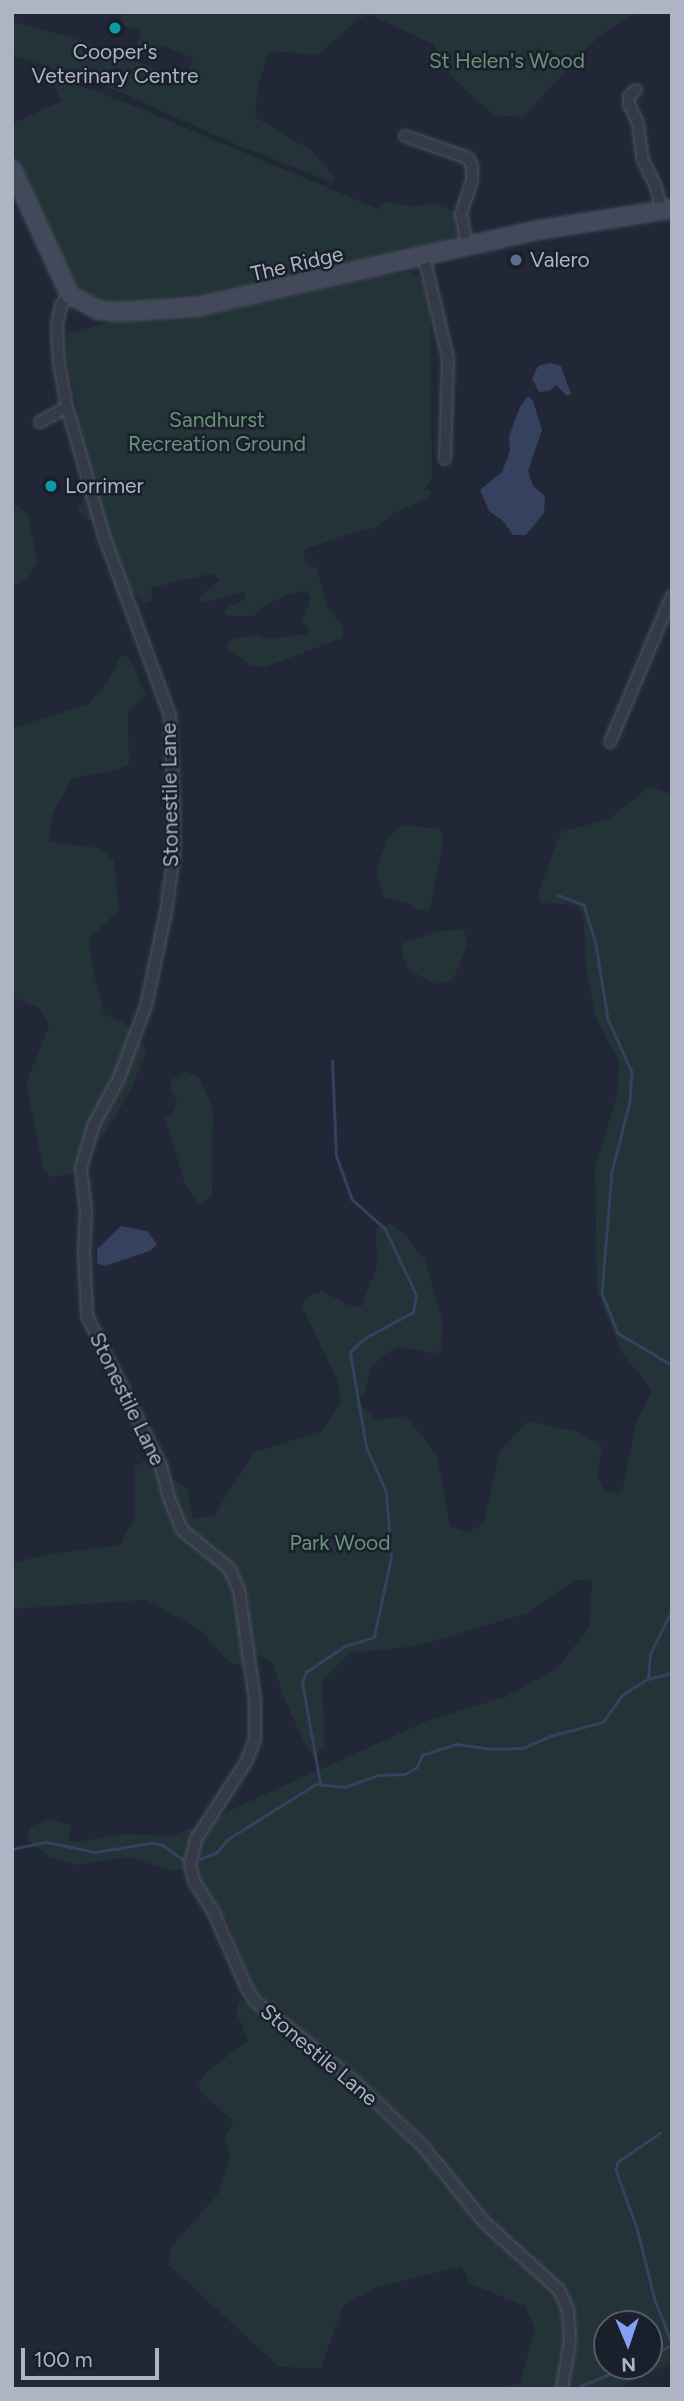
<!DOCTYPE html>
<style>
body{margin:0}
#map{position:relative;width:684px;height:2401px;overflow:hidden;background:#212737;font-family:Figtree,sans-serif}
div>[style]{position:absolute}
.green>*{inset:0;background:#233338}
.water>*{inset:0;background:#35415e}
.stream>*{height:2.5px;margin:-1.25px;padding:0 1.25px;transform-origin:1.25px;border-radius:1.25px;background:#35415e}
.roads{filter:drop-shadow(0 0 2px #4f5462) drop-shadow(0 0 2px #4f5462)}
.street>*{height:10px;margin:-5px;padding:0 5px;transform-origin:5px;border-radius:5px;background:#343a47}
.secondary>*{height:16px;margin:-8px;padding:0 8px;transform-origin:8px;border-radius:8px;background:#43485a}
.dots>*{width:19px;height:19px;translate:-50% -50%;box-sizing:border-box;border:4px solid #1a1f2c;border-radius:50%}
span{translate:-50% -50%;white-space:nowrap;text-align:center;line-height:1.15;-webkit-text-stroke:5px #1a1f2c;paint-order:stroke}
.poi-label{font-size:21px;color:#afb4c4}
.left{translate:0 -50%;text-align:left}
.park-label{font-size:21px;color:#679478}
.street-label{font-size:21px;color:#afb4c4}
.frame{position:absolute;inset:0;border:14px solid #afb4c4;pointer-events:none}
.north{position:absolute;left:593px;top:2310px;width:70px;height:70px;box-sizing:border-box;background:#1a1f2c;border:2px solid #565b69;border-radius:50%;rotate:178deg;font-size:19px;font-weight:700;line-height:28px;text-align:center;color:#afb4c4}
.north::after{content:'';display:block;margin:auto;width:24px;height:32px;background:#84a0f3;clip-path:polygon(50% 0,100% 100%,50% 72%,0 100%)}
.scale{position:absolute;left:21px;top:2348px;width:138px;height:32px;box-sizing:border-box;border:4px solid #afb4c4;border-top:0;padding-left:9px;font-size:21px;line-height:24px;white-space:nowrap;color:#afb4c4;-webkit-text-stroke:5px #1a1f2c;paint-order:stroke}
</style>
<div id="map">
<div class="green">
<i style="clip-path:polygon(117px 12px,639px 12px,599px 36px,523px 117px,493px 115px,450px 75px,433px 44px,368px 14px,353px 23px,319px 55px,269px 51px,258px 86px,255px 117px,312px 151px,335px 177px,332px 182px,228px 141px,118px 91px,12px 55px,12px 21px,83px 41px,184px 79px,193px 58px,163px 46px,154px 53px,135px 49px,141px 31px,119px 24px,122px 14px)"></i>
<i style="clip-path:polygon(50px 75px,122px 101px,380px 210px,380px 204px,388px 202px,410px 206px,434px 204px,456px 211px,462px 221px,459px 235px,423px 251px,185px 305px,105px 304px,75px 285px,12px 155px,12px 124px,61px 101px)"></i>
<i style="clip-path:polygon(408px 271px,421px 277px,430px 305px,432px 479px,424px 489px,431px 491px,430px 497px,394px 513px,376px 528px,356px 531px,304px 550px,305px 561px,317px 569px,328px 608px,343px 628px,342px 638px,265px 667px,251px 666px,226px 648px,232px 639px,256px 635px,266px 639px,307px 634px,309px 630px,302px 622px,311px 598px,306px 591px,286px 595px,264px 606px,253px 616px,233px 616px,224px 614px,227px 607px,241px 602px,246px 595px,244px 592px,203px 603px,199px 597px,220px 580px,213px 573px,151px 588px,152px 601px,145px 604px,110px 570px,106px 544px,97px 523px,84px 518px,78px 510px,85px 494px,75px 416px,79px 414px,67px 361px,68px 333px,110px 322px,206px 314px)"></i>
<i style="clip-path:polygon(12px 502px,28px 515px,37px 562px,29px 577px,12px 586px)"></i>
<i style="clip-path:polygon(121px 656px,129px 657px,145px 693px,128px 714px,129px 765px,113px 771px,72px 778px,53px 813px,49px 842px,99px 848px,114px 861px,119px 910px,89px 939px,93px 970px,104px 1014px,125px 1023px,147px 1050px,130px 1092px,105px 1133px,73px 1174px,49px 1177px,43px 1168px,26px 1083px,49px 1026px,40px 1008px,12px 997px,12px 728px,89px 704px,108px 681px)"></i>
<i style="clip-path:polygon(evenodd,651px 786px,672px 795px,672px 2363px,615px 2389px,491px 2389px,520px 2383px,535px 2329px,525px 2306px,471px 2284px,461px 2266px,372px 2289px,343px 2306px,321px 2368px,279px 2367px,169px 2265px,171px 2247px,217px 2195px,230px 2158px,225px 2139px,233px 2121px,205px 2096px,198px 2085px,206px 2072px,248px 2041px,236px 2012px,240px 2000px,251px 2004px,269px 2019px,279px 2013px,262px 1998px,250px 1981px,227px 1921px,201px 1886px,197px 1871px,170px 1870px,129px 1857px,76px 1865px,50px 1858px,26px 1838px,31px 1827px,51px 1818px,71px 1826px,68px 1840px,76px 1842px,124px 1834px,173px 1836px,429px 1720px,505px 1697px,558px 1668px,589px 1627px,592px 1581px,575px 1580px,528px 1613px,417px 1646px,350px 1653px,322px 1681px,325px 1747px,314px 1756px,307px 1749px,284px 1698px,273px 1664px,260px 1655px,245px 1666px,230px 1663px,199px 1629px,146px 1600px,12px 1609px,12px 1563px,50px 1554px,120px 1545px,135px 1516px,134px 1466px,146px 1461px,187px 1488px,193px 1519px,214px 1515px,255px 1452px,322px 1431px,341px 1400px,337px 1380px,302px 1306px,306px 1297px,322px 1291px,348px 1305px,361px 1307px,377px 1266px,376px 1228px,392px 1224px,405px 1234px,425px 1260px,443px 1324px,441px 1349px,435px 1354px,400px 1347px,383px 1355px,371px 1369px,364px 1395px,358px 1402px,376px 1420px,406px 1416px,437px 1455px,450px 1526px,466px 1532px,483px 1525px,500px 1451px,528px 1421px,578px 1432px,602px 1446px,597px 1475px,605px 1493px,622px 1491px,636px 1423px,652px 1390px,622px 1353px,597px 1291px,595px 1166px,618px 1093px,619px 1062px,595px 1016px,587px 972px,583px 913px,575px 905px,542px 903px,538px 893px,561px 832px,609px 819px,651px 786px,305px 2035px,358px 2074px,445px 2157px,418px 2150px,301px 2046px,305px 2035px,651px 786px,607px 2324px,649px 2324px,649px 2366px,607px 2366px,607px 2324px)"></i>
<i style="clip-path:polygon(402px 825px,439px 829px,444px 837px,430px 909px,418px 910px,406px 903px,384px 898px,376px 871px,388px 837px)"></i>
<i style="clip-path:polygon(464px 930px,468px 944px,453px 980px,433px 984px,407px 968px,402px 953px,403px 943px,441px 931px)"></i>
<i style="clip-path:polygon(186px 1071px,200px 1079px,213px 1109px,212px 1196px,200px 1206px,185px 1185px,165px 1117px,172px 1115px,177px 1102px,171px 1089px,171px 1080px)"></i>
</div>
<div class="water">
<i style="clip-path:polygon(550px 363px,561px 366px,571px 394px,567px 396px,556px 385px,549px 391px,539px 392px,532px 379px,538px 366px)"></i>
<i style="clip-path:polygon(528px 396px,533px 401px,542px 430px,528px 471px,533px 486px,545px 496px,544px 513px,526px 535px,513px 535px,503px 521px,489px 511px,480px 490px,502px 472px,510px 451px,509px 436px,520px 407px)"></i>
<i style="clip-path:polygon(121px 1226px,147px 1231px,157px 1244px,150px 1251px,105px 1266px,97px 1263px,97px 1249px)"></i>
</div>
<div class="stream">
<i style="left:558px;top:895px;width:28px;rotate:21deg"></i>
<i style="left:584px;top:905px;width:41px;rotate:72.9deg"></i>
<i style="left:596px;top:944px;width:76px;rotate:80.9deg"></i>
<i style="left:608px;top:1019px;width:58px;rotate:65.6deg"></i>
<i style="left:632px;top:1072px;width:30px;rotate:94deg"></i>
<i style="left:630px;top:1102px;width:72px;rotate:104.4deg"></i>
<i style="left:612px;top:1172px;width:121px;rotate:94.7deg"></i>
<i style="left:602px;top:1293px;width:43px;rotate:68.2deg"></i>
<i style="left:618px;top:1333px;width:63px;rotate:30.7deg"></i>
<i style="left:648px;top:1678px;width:24px;rotate:-85deg"></i>
<i style="left:650px;top:1654px;width:49px;rotate:-63.4deg"></i>
<i style="left:320px;top:1783px;width:102px;rotate:-100.2deg"></i>
<i style="left:302px;top:1683px;width:12px;rotate:-70deg"></i>
<i style="left:306px;top:1672px;width:47px;rotate:-33.7deg"></i>
<i style="left:345px;top:1646px;width:30px;rotate:-17deg"></i>
<i style="left:374px;top:1637px;width:82px;rotate:-78deg"></i>
<i style="left:391px;top:1557px;width:65px;rotate:-94.4deg"></i>
<i style="left:386px;top:1492px;width:49px;rotate:-114deg"></i>
<i style="left:366px;top:1447px;width:96px;rotate:-99.6deg"></i>
<i style="left:350px;top:1352px;width:21px;rotate:-43deg"></i>
<i style="left:365px;top:1338px;width:55px;rotate:-28.4deg"></i>
<i style="left:413px;top:1312px;width:17px;rotate:-80deg"></i>
<i style="left:416px;top:1295px;width:73px;rotate:-115.2deg"></i>
<i style="left:385px;top:1229px;width:44px;rotate:-138.7deg"></i>
<i style="left:352px;top:1200px;width:47px;rotate:-110deg"></i>
<i style="left:336px;top:1156px;width:95px;rotate:-92.4deg"></i>
<i style="left:12px;top:1849px;width:35px;rotate:-12deg"></i>
<i style="left:46px;top:1842px;width:50px;rotate:11.5deg"></i>
<i style="left:95px;top:1852px;width:58px;rotate:-9deg"></i>
<i style="left:152px;top:1843px;width:11px;rotate:10deg"></i>
<i style="left:163px;top:1845px;width:26px;rotate:36deg"></i>
<i style="left:200px;top:1859px;width:17px;rotate:-21deg"></i>
<i style="left:216px;top:1853px;width:18px;rotate:-49deg"></i>
<i style="left:228px;top:1839px;width:104px;rotate:-32deg"></i>
<i style="left:316px;top:1784px;width:29px;rotate:6deg"></i>
<i style="left:345px;top:1787px;width:35px;rotate:-20deg"></i>
<i style="left:378px;top:1775px;width:27px;rotate:-2deg"></i>
<i style="left:405px;top:1774px;width:14px;rotate:-30deg"></i>
<i style="left:417px;top:1767px;width:13px;rotate:-67deg"></i>
<i style="left:422px;top:1755px;width:36px;rotate:-18deg"></i>
<i style="left:456px;top:1744px;width:34px;rotate:8deg"></i>
<i style="left:490px;top:1749px;width:33px;rotate:-2deg"></i>
<i style="left:523px;top:1748px;width:30px;rotate:-24deg"></i>
<i style="left:550px;top:1736px;width:55px;rotate:-14.8deg"></i>
<i style="left:603px;top:1722px;width:33px;rotate:-55deg"></i>
<i style="left:622px;top:1695px;width:31px;rotate:-32deg"></i>
<i style="left:648px;top:1679px;width:25px;rotate:-14deg"></i>
<i style="left:661px;top:2133px;width:52px;rotate:146deg"></i>
<i style="left:618px;top:2162px;width:8px;rotate:104deg"></i>
<i style="left:616px;top:2170px;width:62px;rotate:70.1deg"></i>
<i style="left:637px;top:2228px;width:74px;rotate:76deg"></i>
<i style="left:655px;top:2300px;width:46px;rotate:68.4deg"></i>
<i style="left:649px;top:2356px;width:25px;rotate:-26deg"></i>
<i style="left:581px;top:2386px;width:52px;rotate:-22.6deg"></i>
</div>
<div class="roads">
<div class="street">
<i style="left:636px;top:90px;width:9px;rotate:139deg"></i>
<i style="left:629px;top:96px;width:8px;rotate:90deg"></i>
<i style="left:629px;top:104px;width:21px;rotate:65deg"></i>
<i style="left:638px;top:123px;width:35px;rotate:83deg"></i>
<i style="left:642px;top:158px;width:32px;rotate:64deg"></i>
<i style="left:656px;top:187px;width:24px;rotate:75deg"></i>
<i style="left:405px;top:136px;width:67px;rotate:19.2deg"></i>
<i style="left:468px;top:158px;width:8px;rotate:60deg"></i>
<i style="left:472px;top:165px;width:15px;rotate:90deg"></i>
<i style="left:472px;top:180px;width:36px;rotate:108deg"></i>
<i style="left:461px;top:214px;width:33px;rotate:79deg"></i>
<i style="left:424px;top:257px;width:104px;rotate:76.6deg"></i>
<i style="left:448px;top:358px;width:101px;rotate:91.7deg"></i>
<i style="left:70px;top:295px;width:13px;rotate:132deg"></i>
<i style="left:61px;top:305px;width:21px;rotate:101deg"></i>
<i style="left:57px;top:326px;width:37px;rotate:87deg"></i>
<i style="left:59px;top:363px;width:45px;rotate:79.7deg"></i>
<i style="left:67px;top:407px;width:134px;rotate:74deg"></i>
<i style="left:104px;top:536px;width:191px;rotate:69.8deg"></i>
<i style="left:170px;top:715px;width:93px;rotate:87.5deg"></i>
<i style="left:174px;top:808px;width:46px;rotate:90deg"></i>
<i style="left:174px;top:854px;width:59px;rotate:97.9deg"></i>
<i style="left:166px;top:912px;width:96px;rotate:102deg"></i>
<i style="left:146px;top:1006px;width:77px;rotate:110.6deg"></i>
<i style="left:119px;top:1078px;width:52px;rotate:118.5deg"></i>
<i style="left:94px;top:1124px;width:46px;rotate:106.5deg"></i>
<i style="left:81px;top:1168px;width:43px;rotate:83.4deg"></i>
<i style="left:86px;top:1211px;width:41px;rotate:92.8deg"></i>
<i style="left:84px;top:1252px;width:64px;rotate:87.3deg"></i>
<i style="left:87px;top:1316px;width:167px;rotate:63.7deg"></i>
<i style="left:161px;top:1466px;width:30px;rotate:76deg"></i>
<i style="left:168px;top:1495px;width:38px;rotate:68deg"></i>
<i style="left:182px;top:1530px;width:60px;rotate:39deg"></i>
<i style="left:229px;top:1568px;width:24px;rotate:66deg"></i>
<i style="left:239px;top:1590px;width:111px;rotate:81.7deg"></i>
<i style="left:255px;top:1700px;width:39px;rotate:90deg"></i>
<i style="left:255px;top:1739px;width:25px;rotate:111deg"></i>
<i style="left:246px;top:1762px;width:92px;rotate:123deg"></i>
<i style="left:196px;top:1839px;width:27px;rotate:103deg"></i>
<i style="left:190px;top:1865px;width:16px;rotate:76deg"></i>
<i style="left:194px;top:1881px;width:36px;rotate:58deg"></i>
<i style="left:213px;top:1911px;width:85px;rotate:66.4deg"></i>
<i style="left:247px;top:1989px;width:14px;rotate:56deg"></i>
<i style="left:255px;top:2001px;width:123px;rotate:38.7deg"></i>
<i style="left:351px;top:2078px;width:99px;rotate:43.4deg"></i>
<i style="left:423px;top:2146px;width:96px;rotate:51.3deg"></i>
<i style="left:483px;top:2221px;width:103px;rotate:42.2deg"></i>
<i style="left:559px;top:2290px;width:22px;rotate:66deg"></i>
<i style="left:568px;top:2310px;width:31px;rotate:86deg"></i>
<i style="left:570px;top:2341px;width:49px;rotate:99.5deg"></i>
<i style="left:40px;top:422px;width:31px;rotate:-29deg"></i>
<i style="left:610px;top:742px;width:159px;rotate:-67deg"></i>
</div>
<div class="secondary">
<i style="left:12px;top:169px;width:139px;rotate:65.3deg"></i>
<i style="left:70px;top:295px;width:32px;rotate:28deg"></i>
<i style="left:98px;top:310px;width:19px;rotate:6deg"></i>
<i style="left:117px;top:312px;width:79px;rotate:-3.6deg"></i>
<i style="left:196px;top:307px;width:352px;rotate:-12.7deg"></i>
<i style="left:539px;top:230px;width:135px;rotate:-9deg"></i>
</div>
</div>
<div class="dots">
<i style="left:115px;top:28px;background:#0f9aa8"></i>
<i style="left:516px;top:260px;background:#5c6f8a"></i>
<i style="left:51px;top:486px;background:#0f9aa8"></i>
</div>
<div class="poi-label">
<span style="left:115px;top:64px">Cooper's<br>Veterinary Centre</span>
<span class="left" style="left:530px;top:260px">Valero</span>
<span class="left" style="left:65px;top:486px">Lorrimer</span>
</div>
<div class="park-label">
<span style="left:507px;top:61px">St Helen's Wood</span>
<span style="left:217px;top:432px">Sandhurst<br>Recreation Ground</span>
<span style="left:340px;top:1543px">Park Wood</span>
</div>
<div class="street-label">
<span style="left:297px;top:264px;rotate:-13deg">The Ridge</span>
<span style="left:170px;top:795px;rotate:-91deg">Stonestile Lane</span>
<span style="left:127px;top:1399px;rotate:64deg">Stonestile Lane</span>
<span style="left:319px;top:2055px;rotate:40deg">Stonestile Lane</span>
</div>
<div class="frame"></div>
<div class="north">N</div>
<div class="scale">100 m</div>
</div>
